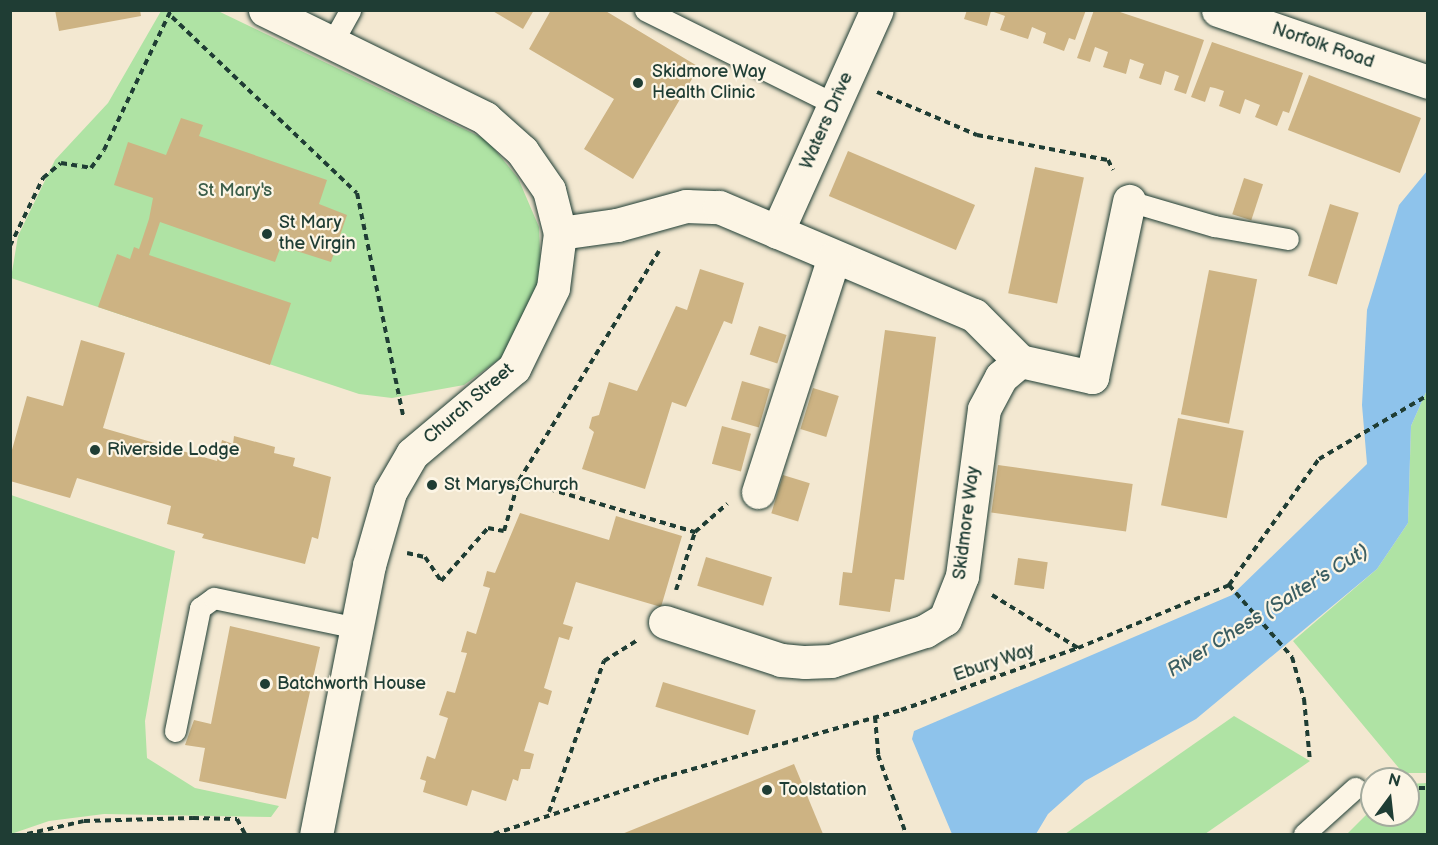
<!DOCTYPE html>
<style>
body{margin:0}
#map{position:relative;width:1438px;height:845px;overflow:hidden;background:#f3e8d1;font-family:"Balsamiq Sans",sans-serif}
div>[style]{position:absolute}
.green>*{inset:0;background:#afe3a4}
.water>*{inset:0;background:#8ec3eb}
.building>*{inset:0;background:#cdb383;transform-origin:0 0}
.path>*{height:4px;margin-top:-2px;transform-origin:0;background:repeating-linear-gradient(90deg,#1f3d34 0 6px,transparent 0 10.5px)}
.roads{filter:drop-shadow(0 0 2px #1f3d34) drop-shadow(0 0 2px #1f3d34)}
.service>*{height:21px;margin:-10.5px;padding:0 10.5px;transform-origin:10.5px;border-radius:10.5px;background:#fcf5e5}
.minor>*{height:33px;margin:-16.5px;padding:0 16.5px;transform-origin:16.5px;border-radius:16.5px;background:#fcf5e5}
.dots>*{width:16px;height:16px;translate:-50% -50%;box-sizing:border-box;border:3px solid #fcf5e5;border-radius:50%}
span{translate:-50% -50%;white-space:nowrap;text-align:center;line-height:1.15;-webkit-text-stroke:4.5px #fcf5e5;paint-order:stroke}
.street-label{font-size:18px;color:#1f3d34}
.poi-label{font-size:18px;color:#1f3d34}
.left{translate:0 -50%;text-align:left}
.park-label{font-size:18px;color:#3c5e4a}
.water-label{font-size:20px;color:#3b5e62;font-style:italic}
.frame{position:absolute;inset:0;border:12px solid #1f3d34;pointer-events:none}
.north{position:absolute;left:1360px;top:767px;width:60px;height:60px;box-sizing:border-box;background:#fcf5e5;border:2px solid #a4ab9e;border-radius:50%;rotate:15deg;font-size:16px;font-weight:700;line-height:24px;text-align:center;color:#1f3d34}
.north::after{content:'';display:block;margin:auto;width:21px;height:27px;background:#1f3d34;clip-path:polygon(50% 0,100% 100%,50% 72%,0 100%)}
</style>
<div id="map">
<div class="green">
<i style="clip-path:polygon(161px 11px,218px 11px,487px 140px,518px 178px,539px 227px,541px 272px,525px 325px,501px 358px,464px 385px,392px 398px,359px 394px,11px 278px,18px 236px,55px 160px,108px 103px)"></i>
<i style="clip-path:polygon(1427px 390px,1427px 773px,1403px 773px,1293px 641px,1377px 569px,1408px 523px,1411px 426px)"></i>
<i style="clip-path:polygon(11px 495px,175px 551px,145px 721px,147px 758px,195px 788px,279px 806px,271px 817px,104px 814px,49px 821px,11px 834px)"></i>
<i style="clip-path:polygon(1234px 716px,1310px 761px,1205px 834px,1065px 834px)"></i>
<i style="clip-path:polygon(1427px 783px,1427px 834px,1347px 834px,1372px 809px,1372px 815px,1408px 815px,1408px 784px)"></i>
</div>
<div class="water">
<i style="clip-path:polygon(1427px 171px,1427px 390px,1411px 426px,1408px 523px,1377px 569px,1196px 719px,1085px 781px,1048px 814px,1036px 834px,952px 834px,912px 739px,914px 731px,1232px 595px,1367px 464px,1362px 405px,1367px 310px,1399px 205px)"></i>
</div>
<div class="building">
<i style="clip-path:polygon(55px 10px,140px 10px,141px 16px,59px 31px)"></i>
<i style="clip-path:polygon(491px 10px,534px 10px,523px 29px)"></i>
<i style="clip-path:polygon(551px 10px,604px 10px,699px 67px,633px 179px,584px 149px,614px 99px,529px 49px)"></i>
<i style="clip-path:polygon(967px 10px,1086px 10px,1075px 40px,1069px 38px,1064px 51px,1043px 43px,1046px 33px,1032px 27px,1028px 39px,1000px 30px,1005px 16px,991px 11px,987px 26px,964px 19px)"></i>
<i style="clip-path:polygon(1094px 10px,1114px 10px,1204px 40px,1186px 94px,1174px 90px,1179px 76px,1165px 71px,1161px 85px,1148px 81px,1139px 78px,1144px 64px,1130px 59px,1126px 74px,1103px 67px,1108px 52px,1095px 47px,1090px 62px,1077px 58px)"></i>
<i style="clip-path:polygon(1212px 42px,1303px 73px,1289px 113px,1283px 111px,1277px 126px,1255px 117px,1260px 105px,1245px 99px,1240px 114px,1219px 106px,1224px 91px,1215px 88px,1210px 87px,1205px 102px,1191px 97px)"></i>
<i style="left:1309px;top:75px;width:120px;height:59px;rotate:21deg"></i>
<i style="clip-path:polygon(181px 118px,203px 125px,199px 136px,327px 180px,319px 204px,347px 215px,331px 262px,281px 246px,275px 262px,160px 222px,149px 255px,291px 303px,270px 365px,98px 307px,117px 254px,130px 259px,134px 247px,139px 249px,149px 219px,153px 198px,114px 185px,128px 142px,166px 155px)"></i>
<i style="left:848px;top:151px;width:138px;height:49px;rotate:23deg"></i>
<i style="left:1035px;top:167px;width:50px;height:129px;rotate:12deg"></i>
<i style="left:1244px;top:178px;width:20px;height:38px;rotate:18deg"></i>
<i style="left:1330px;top:204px;width:30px;height:75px;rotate:17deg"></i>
<i style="clip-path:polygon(700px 269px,744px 283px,732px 324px,724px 321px,686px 407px,672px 402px,645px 489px,582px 469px,594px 432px,589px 428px,592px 417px,599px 415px,609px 382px,637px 391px,676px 306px,687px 310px)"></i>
<i style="left:1209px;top:270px;width:49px;height:147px;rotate:11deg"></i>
<i style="left:759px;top:326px;width:29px;height:30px;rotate:18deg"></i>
<i style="clip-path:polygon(885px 330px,936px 337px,904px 580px,895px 579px,890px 612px,839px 605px,843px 572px,852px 573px)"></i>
<i style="clip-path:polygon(81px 340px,125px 353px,103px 428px,217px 461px,222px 440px,233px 444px,234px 436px,275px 447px,274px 453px,295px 458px,293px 466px,331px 477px,318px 539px,312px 537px,305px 564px,202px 538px,204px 534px,167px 524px,171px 506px,77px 478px,70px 498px,10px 481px,10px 457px,27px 396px,63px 406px)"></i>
<i style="left:742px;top:381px;width:29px;height:40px;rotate:16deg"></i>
<i style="left:813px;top:388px;width:27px;height:43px;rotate:17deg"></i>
<i style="left:1178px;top:418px;width:67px;height:89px;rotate:11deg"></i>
<i style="left:722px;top:426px;width:30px;height:39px;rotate:15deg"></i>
<i style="left:998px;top:465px;width:136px;height:48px;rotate:8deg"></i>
<i style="left:783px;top:475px;width:28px;height:40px;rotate:17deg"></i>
<i style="clip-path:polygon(520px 513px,609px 540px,616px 516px,682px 536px,661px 607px,576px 582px,563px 624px,573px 627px,569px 640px,559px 637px,544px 688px,552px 691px,548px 705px,539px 702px,524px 751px,534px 754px,530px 769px,521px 769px,518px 781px,513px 779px,506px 801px,472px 790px,467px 806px,423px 792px,426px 781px,420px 779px,427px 756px,435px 759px,448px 718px,439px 715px,447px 691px,455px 693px,467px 653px,461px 652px,467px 631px,476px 634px,490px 588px,483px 586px,487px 571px,495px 573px)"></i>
<i style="left:706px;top:557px;width:69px;height:30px;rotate:17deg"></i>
<i style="left:1018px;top:558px;width:30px;height:27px;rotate:8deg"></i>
<i style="clip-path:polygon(230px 626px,320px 647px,286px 799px,199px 781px,205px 748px,185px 745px,194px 720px,211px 724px)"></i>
<i style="left:663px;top:682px;width:97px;height:26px;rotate:17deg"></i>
<i style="clip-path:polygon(794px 764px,823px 834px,622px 834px)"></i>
</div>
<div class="path">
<i style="left:172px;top:17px;width:255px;rotate:43.6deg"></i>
<i style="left:357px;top:193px;width:227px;rotate:78.3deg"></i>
<i style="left:877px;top:92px;width:109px;rotate:23.3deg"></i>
<i style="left:977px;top:135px;width:133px;rotate:10.8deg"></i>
<i style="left:1108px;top:160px;width:11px;rotate:63deg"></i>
<i style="left:10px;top:246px;width:76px;rotate:-64.1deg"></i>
<i style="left:43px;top:178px;width:23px;rotate:-40deg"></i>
<i style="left:61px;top:163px;width:30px;rotate:9deg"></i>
<i style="left:91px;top:168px;width:22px;rotate:-54deg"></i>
<i style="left:104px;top:150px;width:155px;rotate:-64.4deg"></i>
<i style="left:659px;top:251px;width:268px;rotate:121.4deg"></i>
<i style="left:519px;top:480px;width:184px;rotate:16.5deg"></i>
<i style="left:407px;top:553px;width:18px;rotate:13deg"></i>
<i style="left:425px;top:557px;width:29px;rotate:56deg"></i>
<i style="left:441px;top:581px;width:71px;rotate:-48.4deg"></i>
<i style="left:488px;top:528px;width:16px;rotate:11deg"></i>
<i style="left:504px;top:531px;width:53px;rotate:-73.6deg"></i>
<i style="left:1229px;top:585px;width:96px;rotate:48.8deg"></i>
<i style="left:1292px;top:657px;width:44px;rotate:74.1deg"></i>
<i style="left:1304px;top:699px;width:62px;rotate:84.5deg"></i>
<i style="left:676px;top:590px;width:61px;rotate:-71.9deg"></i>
<i style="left:695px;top:532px;width:43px;rotate:-41.2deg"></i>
<i style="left:992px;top:595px;width:101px;rotate:31.6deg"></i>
<i style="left:875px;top:717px;width:38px;rotate:85deg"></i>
<i style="left:878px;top:755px;width:84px;rotate:70.5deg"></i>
<i style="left:1408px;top:788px;width:20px"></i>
<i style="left:549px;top:812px;width:161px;rotate:-70deg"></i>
<i style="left:604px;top:661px;width:39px;rotate:-32deg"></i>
<i style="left:27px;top:834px;width:58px;rotate:-12.8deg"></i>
<i style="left:84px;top:821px;width:109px;rotate:-1.6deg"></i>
<i style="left:193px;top:818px;width:44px;rotate:1.3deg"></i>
<i style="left:237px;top:819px;width:17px;rotate:62deg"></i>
<i style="left:494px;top:834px;width:176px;rotate:-18.5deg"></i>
<i style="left:661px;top:778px;width:249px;rotate:-15.8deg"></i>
<i style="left:901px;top:710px;width:188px;rotate:-19.3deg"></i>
<i style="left:1078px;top:648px;width:164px;rotate:-22.6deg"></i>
<i style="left:1229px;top:585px;width:155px;rotate:-54.5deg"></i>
<i style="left:1319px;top:459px;width:126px;rotate:-30.4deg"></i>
</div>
<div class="roads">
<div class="service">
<i style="left:645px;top:10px;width:211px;rotate:26.4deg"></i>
<i style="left:332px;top:43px;width:38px;rotate:-61deg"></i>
<i style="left:1129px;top:201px;width:89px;rotate:16.4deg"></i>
<i style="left:1214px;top:226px;width:75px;rotate:10deg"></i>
<i style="left:175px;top:731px;width:126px;rotate:-78.5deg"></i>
<i style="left:200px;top:608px;width:17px;rotate:-36deg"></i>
<i style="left:214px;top:598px;width:147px;rotate:11.8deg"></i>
<i style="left:1304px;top:834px;width:69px;rotate:-42deg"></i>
</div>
<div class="minor">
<i style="left:265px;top:10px;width:245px;rotate:26.1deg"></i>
<i style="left:485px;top:118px;width:50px;rotate:41.7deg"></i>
<i style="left:522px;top:151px;width:47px;rotate:55.3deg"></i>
<i style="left:549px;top:190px;width:44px;rotate:75.7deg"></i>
<i style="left:560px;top:233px;width:55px;rotate:97.3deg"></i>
<i style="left:553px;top:288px;width:89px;rotate:116deg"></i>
<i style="left:514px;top:368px;width:133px;rotate:139.9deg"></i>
<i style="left:412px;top:454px;width:44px;rotate:120.1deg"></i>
<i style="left:390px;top:492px;width:76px;rotate:106deg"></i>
<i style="left:369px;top:565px;width:274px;rotate:101.1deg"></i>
<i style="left:1218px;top:10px;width:222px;rotate:18.9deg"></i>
<i style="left:777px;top:232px;width:243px;rotate:-65.8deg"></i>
<i style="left:560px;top:233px;width:58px;rotate:-8deg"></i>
<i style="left:617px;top:225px;width:72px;rotate:-15.4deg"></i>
<i style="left:686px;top:206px;width:33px;rotate:2deg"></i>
<i style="left:719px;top:207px;width:277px;rotate:23deg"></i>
<i style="left:974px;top:315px;width:65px;rotate:45deg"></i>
<i style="left:1020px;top:361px;width:74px;rotate:12.5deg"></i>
<i style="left:1092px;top:377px;width:180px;rotate:-78.1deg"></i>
<i style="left:758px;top:492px;width:247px;rotate:-72.1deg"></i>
<i style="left:665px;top:622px;width:122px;rotate:18.1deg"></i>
<i style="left:781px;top:660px;width:24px;rotate:5deg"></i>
<i style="left:805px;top:662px;width:26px;rotate:-2deg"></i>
<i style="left:831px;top:661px;width:99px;rotate:-17.7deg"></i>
<i style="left:925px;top:631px;width:23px;rotate:-31deg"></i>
<i style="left:945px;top:619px;width:46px;rotate:-68.4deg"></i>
<i style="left:962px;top:576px;width:168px;rotate:-82.5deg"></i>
<i style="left:984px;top:409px;width:36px;rotate:-62deg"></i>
<i style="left:1001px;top:377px;width:25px;rotate:-40deg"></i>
</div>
</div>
<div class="dots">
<i style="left:638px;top:83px;background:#1f3d34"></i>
<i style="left:267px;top:234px;background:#1f3d34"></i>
<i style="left:95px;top:450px;background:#1f3d34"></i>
<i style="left:432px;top:485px;background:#1f3d34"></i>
<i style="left:265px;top:684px;background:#1f3d34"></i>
<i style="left:767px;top:790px;background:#1f3d34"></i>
</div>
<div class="street-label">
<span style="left:1323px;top:46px;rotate:19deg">Norfolk Road</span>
<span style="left:827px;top:121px;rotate:-66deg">Waters Drive</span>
<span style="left:469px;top:404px;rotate:-41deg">Church Street</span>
<span style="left:967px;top:523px;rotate:-83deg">Skidmore Way</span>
<span style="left:994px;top:663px;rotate:-19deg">Ebury Way</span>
</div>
<div class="poi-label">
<span class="left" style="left:652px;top:83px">Skidmore Way<br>Health Clinic</span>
<span class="left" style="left:279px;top:234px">St Mary<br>the Virgin</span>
<span class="left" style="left:107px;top:450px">Riverside Lodge</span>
<span class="left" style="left:444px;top:485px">St Marys Church</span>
<span class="left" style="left:277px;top:684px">Batchworth House</span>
<span class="left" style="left:779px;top:790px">Toolstation</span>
</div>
<div class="park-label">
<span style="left:235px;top:191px">St Mary's</span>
</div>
<div class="water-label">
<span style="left:1268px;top:611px;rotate:-32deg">River Chess (Salter's Cut)</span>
</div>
<div class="frame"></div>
<div class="north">N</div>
</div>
